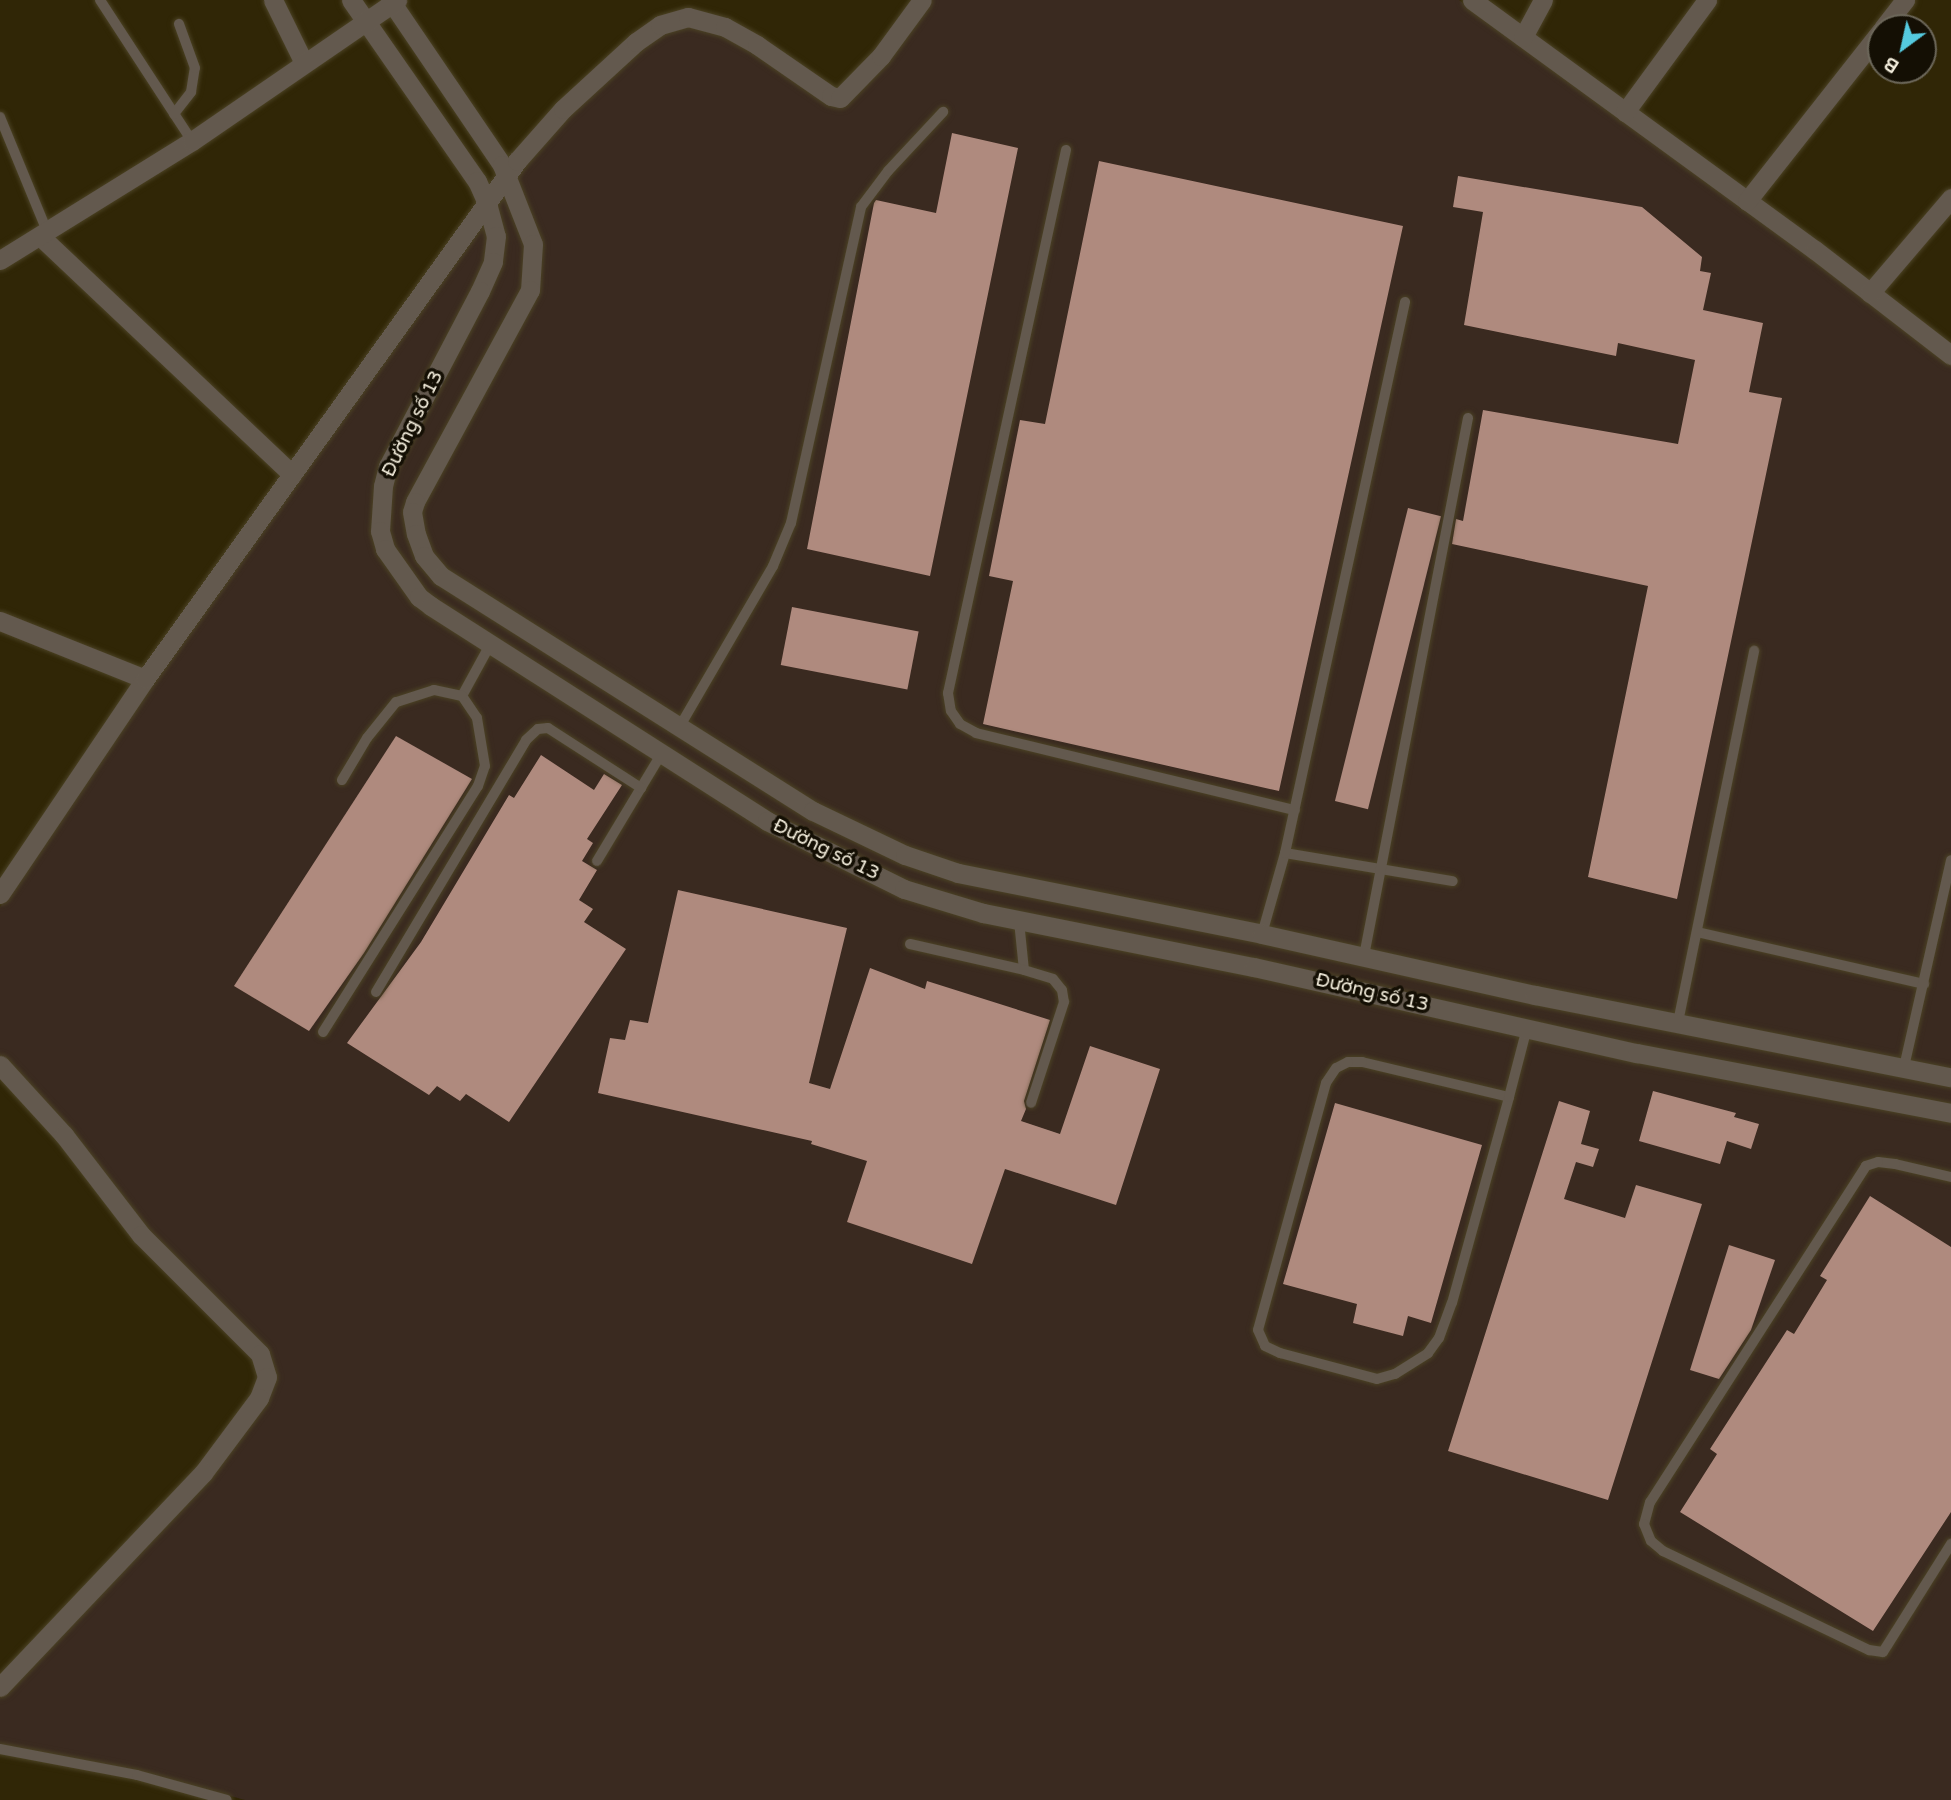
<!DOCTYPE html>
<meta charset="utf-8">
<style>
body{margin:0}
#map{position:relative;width:1951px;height:1800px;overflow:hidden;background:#302606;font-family:"Varela Round",sans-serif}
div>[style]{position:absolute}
.industrial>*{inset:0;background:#3a2a20}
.building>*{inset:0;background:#af8a7e;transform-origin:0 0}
.roads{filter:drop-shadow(0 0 2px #4b4224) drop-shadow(0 0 2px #4b4224)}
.service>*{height:10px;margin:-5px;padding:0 5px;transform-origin:5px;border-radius:5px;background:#63594e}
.minor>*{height:19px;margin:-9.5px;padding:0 9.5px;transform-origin:9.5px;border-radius:9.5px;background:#63594e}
span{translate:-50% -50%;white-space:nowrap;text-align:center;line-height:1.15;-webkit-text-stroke:7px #140f04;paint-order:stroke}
.street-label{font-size:19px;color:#f1ebda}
.north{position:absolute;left:1867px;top:14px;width:70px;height:70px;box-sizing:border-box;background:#140f04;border:2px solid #6c675a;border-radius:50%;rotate:213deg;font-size:19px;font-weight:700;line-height:28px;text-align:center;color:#f1ebda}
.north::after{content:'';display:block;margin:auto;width:24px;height:32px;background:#55cadf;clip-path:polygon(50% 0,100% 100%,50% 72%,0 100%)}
</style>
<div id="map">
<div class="industrial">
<i style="clip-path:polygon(931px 0,1459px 0,1811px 256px,1951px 364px,1951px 1800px,245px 1800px,136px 1770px,0 1744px,0 1698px,208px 1478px,275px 1378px,146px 1230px,114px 1184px,67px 1128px,0 1055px,0 907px,152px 682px,525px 165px,568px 115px,662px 32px,688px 24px,722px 34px,840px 106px,852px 100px,887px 61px)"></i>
</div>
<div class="building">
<i style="clip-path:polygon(952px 133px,1018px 148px,930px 576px,807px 549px,874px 203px,876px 200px,936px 213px)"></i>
<i style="clip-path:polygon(1099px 161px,1403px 226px,1279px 791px,983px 724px,1013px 581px,989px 576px,1020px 420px,1045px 424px)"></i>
<i style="clip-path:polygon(1458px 176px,1642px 207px,1702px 257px,1700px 271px,1711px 273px,1703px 310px,1763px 323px,1749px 392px,1782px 398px,1677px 899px,1588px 877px,1648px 586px,1452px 544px,1456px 519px,1463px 521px,1483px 410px,1678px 444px,1695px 360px,1618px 343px,1616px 356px,1464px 325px,1483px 212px,1453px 207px)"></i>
<i style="left:1408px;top:508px;width:34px;height:302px;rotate:14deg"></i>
<i style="left:792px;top:607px;width:129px;height:59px;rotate:11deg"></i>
<i style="clip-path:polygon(396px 736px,472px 779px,364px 953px,309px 1031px,234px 986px)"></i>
<i style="clip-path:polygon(541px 755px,594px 790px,604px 774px,622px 785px,587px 839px,593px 843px,582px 861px,597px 870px,579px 900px,593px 909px,584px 922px,626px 949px,509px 1122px,466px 1094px,460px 1101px,437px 1086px,429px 1095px,347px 1043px,421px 942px,509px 795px,514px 798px)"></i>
<i style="clip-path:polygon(678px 890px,847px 928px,809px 1083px,830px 1089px,870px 968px,925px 989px,927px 981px,1050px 1020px,1024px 1101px,1026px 1109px,1021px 1121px,1060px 1134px,1090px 1046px,1160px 1069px,1116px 1205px,1005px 1169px,972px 1264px,847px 1222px,867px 1161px,811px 1144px,812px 1141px,598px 1093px,610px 1038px,625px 1040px,630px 1020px,648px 1023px)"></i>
<i style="clip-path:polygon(1653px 1091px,1736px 1113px,1734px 1117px,1759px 1124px,1751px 1149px,1727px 1141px,1720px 1164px,1639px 1141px)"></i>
<i style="clip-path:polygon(1559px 1101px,1590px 1111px,1581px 1144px,1599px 1149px,1593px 1167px,1576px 1162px,1564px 1199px,1625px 1218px,1636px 1185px,1702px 1204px,1608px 1500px,1448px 1451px)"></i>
<i style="clip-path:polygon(1335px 1103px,1482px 1145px,1431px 1323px,1408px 1316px,1403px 1336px,1353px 1323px,1357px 1304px,1283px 1284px)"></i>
<i style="clip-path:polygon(1870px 1196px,1951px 1247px,1951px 1512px,1873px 1631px,1680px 1512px,1717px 1454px,1710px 1449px,1787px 1330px,1794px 1334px,1827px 1280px,1820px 1276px)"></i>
<i style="clip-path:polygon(1729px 1245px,1775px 1260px,1751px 1330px,1719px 1379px,1690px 1370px)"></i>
</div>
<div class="roads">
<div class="service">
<i style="left:100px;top:0;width:168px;rotate:56.9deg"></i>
<i style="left:174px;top:114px;width:28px;rotate:-52deg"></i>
<i style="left:191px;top:92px;width:24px;rotate:-81deg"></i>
<i style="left:195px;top:68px;width:47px;rotate:-110deg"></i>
<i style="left:0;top:117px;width:123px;rotate:67.6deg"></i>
<i style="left:1066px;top:150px;width:556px;rotate:102.26deg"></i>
<i style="left:948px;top:693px;width:18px;rotate:81deg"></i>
<i style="left:951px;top:711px;width:16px;rotate:55deg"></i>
<i style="left:960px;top:724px;width:18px;rotate:29deg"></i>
<i style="left:976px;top:733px;width:328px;rotate:13.6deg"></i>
<i style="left:462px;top:696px;width:60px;rotate:-61.3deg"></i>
<i style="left:680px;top:726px;width:185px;rotate:-59.8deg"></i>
<i style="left:773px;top:566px;width:47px;rotate:-67.3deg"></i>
<i style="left:791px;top:523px;width:324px;rotate:-77.5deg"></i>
<i style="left:861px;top:207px;width:45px;rotate:-53.1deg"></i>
<i style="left:888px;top:171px;width:81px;rotate:-47deg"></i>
<i style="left:1285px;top:853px;width:170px;rotate:9.5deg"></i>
<i style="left:597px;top:861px;width:126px;rotate:-59deg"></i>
<i style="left:1019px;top:921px;width:49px;rotate:84.2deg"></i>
<i style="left:1697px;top:932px;width:233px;rotate:12.9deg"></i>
<i style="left:1262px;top:934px;width:84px;rotate:-74.1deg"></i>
<i style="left:1285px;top:853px;width:564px;rotate:-77.71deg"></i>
<i style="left:910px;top:944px;width:117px;rotate:12.8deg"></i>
<i style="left:1024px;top:970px;width:30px;rotate:17deg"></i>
<i style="left:1053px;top:979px;width:14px;rotate:51deg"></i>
<i style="left:1062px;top:990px;width:12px;rotate:81deg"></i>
<i style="left:1064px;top:1002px;width:106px;rotate:108.1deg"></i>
<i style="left:1364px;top:956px;width:548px;rotate:-79.06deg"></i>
<i style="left:376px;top:992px;width:293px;rotate:-59.2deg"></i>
<i style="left:526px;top:740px;width:16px;rotate:-43deg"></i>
<i style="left:538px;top:729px;width:10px;rotate:-6deg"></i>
<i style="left:548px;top:728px;width:111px;rotate:32.8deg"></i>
<i style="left:1678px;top:1022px;width:379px;rotate:-78.4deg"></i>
<i style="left:323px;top:1032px;width:291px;rotate:-57.8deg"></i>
<i style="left:478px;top:786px;width:21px;rotate:-71deg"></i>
<i style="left:485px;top:766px;width:49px;rotate:-99.5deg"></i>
<i style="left:477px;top:718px;width:27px;rotate:-124deg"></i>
<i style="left:462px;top:696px;width:29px;rotate:-168deg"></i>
<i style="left:434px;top:690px;width:40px;rotate:162deg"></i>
<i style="left:396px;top:702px;width:46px;rotate:128.9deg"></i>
<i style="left:367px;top:738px;width:49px;rotate:120.8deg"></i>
<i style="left:1904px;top:1067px;width:212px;rotate:-77.2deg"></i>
<i style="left:1509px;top:1097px;width:151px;rotate:-166.6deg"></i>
<i style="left:1362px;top:1062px;width:14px;rotate:180deg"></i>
<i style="left:1348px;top:1062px;width:13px;rotate:153deg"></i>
<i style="left:1336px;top:1068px;width:18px;rotate:124deg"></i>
<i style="left:1326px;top:1083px;width:256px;rotate:105.4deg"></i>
<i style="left:1258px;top:1330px;width:17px;rotate:66deg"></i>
<i style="left:1265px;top:1346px;width:17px;rotate:25deg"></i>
<i style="left:1280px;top:1353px;width:100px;rotate:15deg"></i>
<i style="left:1377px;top:1379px;width:19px;rotate:-16deg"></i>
<i style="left:1395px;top:1374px;width:39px;rotate:-32deg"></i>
<i style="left:1428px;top:1353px;width:19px;rotate:-54deg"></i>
<i style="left:1439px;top:1338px;width:37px;rotate:-70deg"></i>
<i style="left:1452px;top:1303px;width:214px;rotate:-74.5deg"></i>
<i style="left:1509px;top:1097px;width:71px;rotate:-75.4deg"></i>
<i style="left:1951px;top:1177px;width:57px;rotate:-166.9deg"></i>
<i style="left:1895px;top:1164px;width:17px;rotate:-173deg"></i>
<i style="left:1878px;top:1162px;width:13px;rotate:162deg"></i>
<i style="left:1866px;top:1166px;width:399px;rotate:122.7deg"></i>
<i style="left:1650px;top:1502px;width:23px;rotate:105deg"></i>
<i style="left:1644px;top:1524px;width:18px;rotate:68deg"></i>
<i style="left:1651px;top:1541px;width:16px;rotate:40deg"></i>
<i style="left:1663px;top:1551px;width:229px;rotate:25.7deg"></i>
<i style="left:1869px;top:1650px;width:14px;rotate:8deg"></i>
<i style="left:1883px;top:1652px;width:128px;rotate:-57.8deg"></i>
<i style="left:0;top:1749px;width:139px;rotate:10.7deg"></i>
<i style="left:137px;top:1775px;width:93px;rotate:15.5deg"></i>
</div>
<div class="minor">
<i style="left:273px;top:0;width:70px;rotate:63.8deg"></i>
<i style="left:351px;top:0;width:221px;rotate:55.2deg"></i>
<i style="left:477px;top:181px;width:24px;rotate:66deg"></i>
<i style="left:487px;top:203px;width:34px;rotate:75deg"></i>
<i style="left:496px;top:236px;width:26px;rotate:97deg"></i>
<i style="left:493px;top:262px;width:32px;rotate:114deg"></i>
<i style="left:480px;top:291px;width:198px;rotate:117.7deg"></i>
<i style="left:388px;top:466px;width:21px;rotate:104deg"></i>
<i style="left:383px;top:486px;width:45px;rotate:93.8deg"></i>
<i style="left:380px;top:531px;width:19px;rotate:74deg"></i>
<i style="left:385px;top:549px;width:59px;rotate:54.7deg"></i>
<i style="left:419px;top:597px;width:15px;rotate:37deg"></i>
<i style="left:431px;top:606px;width:399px;rotate:32.6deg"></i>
<i style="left:767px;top:821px;width:153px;rotate:26.4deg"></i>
<i style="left:904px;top:889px;width:83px;rotate:16.9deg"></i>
<i style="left:983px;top:913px;width:276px;rotate:11.3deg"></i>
<i style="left:1254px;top:967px;width:393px;rotate:12.7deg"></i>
<i style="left:1637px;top:1053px;width:320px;rotate:10.8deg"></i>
<i style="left:390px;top:0;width:199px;rotate:55.8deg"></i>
<i style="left:502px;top:165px;width:85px;rotate:68.6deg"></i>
<i style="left:533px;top:244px;width:46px;rotate:93.7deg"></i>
<i style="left:530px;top:290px;width:241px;rotate:118.5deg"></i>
<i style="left:415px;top:502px;width:10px;rotate:107deg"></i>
<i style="left:412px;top:512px;width:22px;rotate:80deg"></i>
<i style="left:416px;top:534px;width:23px;rotate:70deg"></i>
<i style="left:424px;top:556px;width:26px;rotate:50deg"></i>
<i style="left:441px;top:576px;width:440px;rotate:32.3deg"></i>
<i style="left:813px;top:811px;width:102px;rotate:25.6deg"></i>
<i style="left:905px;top:855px;width:56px;rotate:18.8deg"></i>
<i style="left:958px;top:873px;width:310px;rotate:11.3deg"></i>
<i style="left:1262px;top:934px;width:280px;rotate:12.6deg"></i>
<i style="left:1535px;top:995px;width:424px;rotate:11.2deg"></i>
<i style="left:1472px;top:0;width:424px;rotate:36.1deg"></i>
<i style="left:1815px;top:250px;width:172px;rotate:37.7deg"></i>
<i style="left:1883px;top:28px;width:36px;rotate:-52deg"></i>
<i style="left:1523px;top:37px;width:42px;rotate:-61.6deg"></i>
<i style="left:1625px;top:112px;width:139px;rotate:-53.8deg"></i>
<i style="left:1747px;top:201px;width:216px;rotate:-51.8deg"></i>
<i style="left:40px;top:236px;width:347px;rotate:43.4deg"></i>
<i style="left:0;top:260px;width:226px;rotate:-31.8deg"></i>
<i style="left:192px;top:141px;width:249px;rotate:-34.5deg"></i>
<i style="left:1870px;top:293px;width:125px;rotate:-49.5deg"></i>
<i style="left:0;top:621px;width:156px;rotate:21.8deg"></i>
<i style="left:0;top:894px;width:259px;rotate:-56deg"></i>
<i style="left:145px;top:679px;width:638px;rotate:-54.32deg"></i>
<i style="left:517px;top:161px;width:69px;rotate:-48.5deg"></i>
<i style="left:563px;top:109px;width:99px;rotate:-42.5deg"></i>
<i style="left:636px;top:42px;width:29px;rotate:-35deg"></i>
<i style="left:660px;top:25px;width:29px;rotate:-16deg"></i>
<i style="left:688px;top:17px;width:38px;rotate:15deg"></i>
<i style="left:725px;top:27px;width:37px;rotate:29deg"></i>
<i style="left:757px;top:45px;width:90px;rotate:34.6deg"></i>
<i style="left:831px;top:96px;width:9px;rotate:13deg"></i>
<i style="left:840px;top:98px;width:59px;rotate:-45.7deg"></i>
<i style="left:881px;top:56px;width:69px;rotate:-53.8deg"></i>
<i style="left:0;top:1065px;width:95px;rotate:47.6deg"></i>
<i style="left:64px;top:1135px;width:126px;rotate:52.4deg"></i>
<i style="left:141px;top:1235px;width:168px;rotate:45deg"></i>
<i style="left:260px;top:1354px;width:24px;rotate:73deg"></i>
<i style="left:267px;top:1377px;width:22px;rotate:111deg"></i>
<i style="left:259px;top:1398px;width:94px;rotate:126.7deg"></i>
<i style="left:203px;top:1473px;width:295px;rotate:133.5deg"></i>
</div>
</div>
<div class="street-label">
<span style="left:413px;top:424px;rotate:-64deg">Đường số 13</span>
<span style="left:826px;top:850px;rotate:26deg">Đường số 13</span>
<span style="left:1372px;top:993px;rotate:13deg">Đường số 13</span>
</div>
<div class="north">B</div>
</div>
